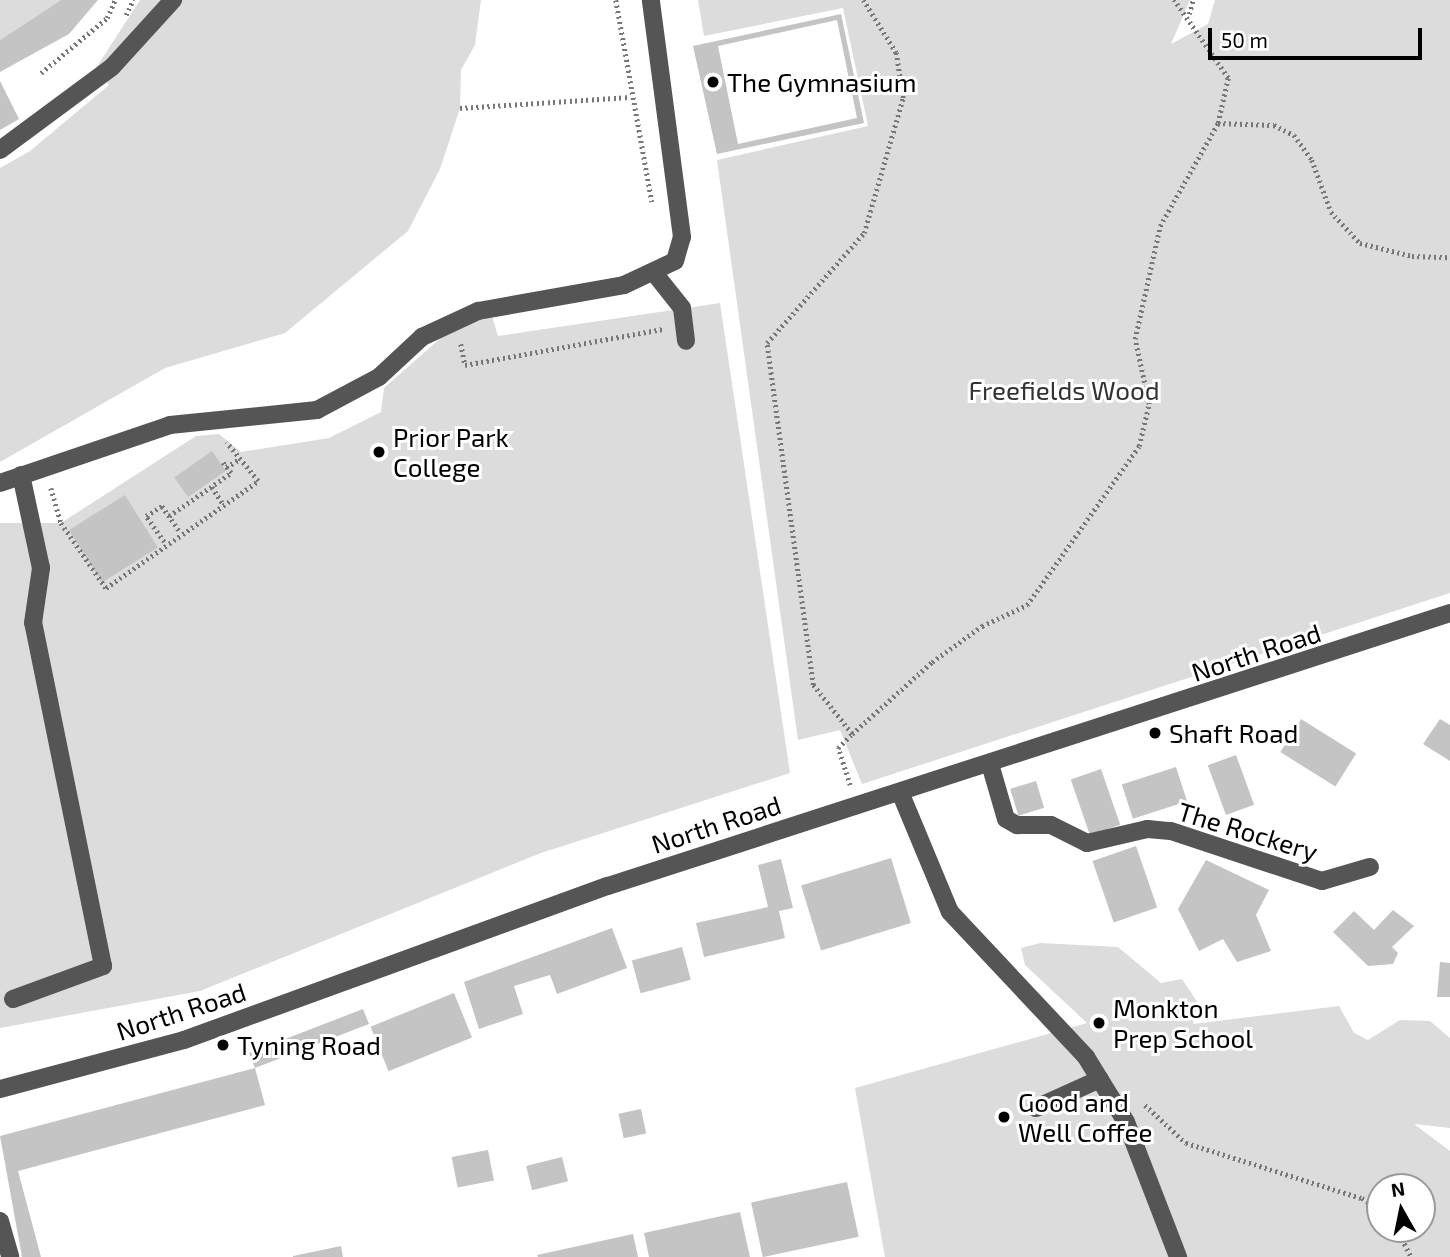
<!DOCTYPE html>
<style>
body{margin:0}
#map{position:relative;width:1450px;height:1257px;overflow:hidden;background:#fff;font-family:"Exo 2",sans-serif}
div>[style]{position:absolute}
.green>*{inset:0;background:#dcdcdc}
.building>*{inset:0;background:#c4c4c4;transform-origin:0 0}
.path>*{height:4.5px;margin-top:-2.25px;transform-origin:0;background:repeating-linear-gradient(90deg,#777 0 2px,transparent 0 5.5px)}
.minor>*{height:18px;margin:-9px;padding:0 9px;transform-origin:9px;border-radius:9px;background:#555}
.dots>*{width:19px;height:19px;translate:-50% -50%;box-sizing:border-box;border:4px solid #fff;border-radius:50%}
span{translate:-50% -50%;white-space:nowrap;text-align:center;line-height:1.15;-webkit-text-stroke:6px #fff;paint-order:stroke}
.poi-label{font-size:26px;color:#000}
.left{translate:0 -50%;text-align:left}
.park-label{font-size:26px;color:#333}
.street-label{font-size:26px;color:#000}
.north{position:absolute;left:1366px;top:1173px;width:70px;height:70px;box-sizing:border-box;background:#fff;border:2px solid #999;border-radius:50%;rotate:351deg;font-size:19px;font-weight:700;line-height:28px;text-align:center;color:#000}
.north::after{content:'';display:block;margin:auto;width:24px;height:32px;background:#000;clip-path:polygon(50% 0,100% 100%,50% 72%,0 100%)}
.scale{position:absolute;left:1208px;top:28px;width:214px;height:32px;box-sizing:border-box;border:4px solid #000;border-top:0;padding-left:9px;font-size:21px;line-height:24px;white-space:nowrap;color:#000;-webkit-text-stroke:5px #fff;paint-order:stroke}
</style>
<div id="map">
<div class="green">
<i style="clip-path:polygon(0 0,61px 0,0 40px)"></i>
<i style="clip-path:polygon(140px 0,481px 0,475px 45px,461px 70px,460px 108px,440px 169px,408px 231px,285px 333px,165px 368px,0 462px,0 168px,30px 151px,109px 85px,96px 68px)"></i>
<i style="clip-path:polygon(698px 0,1190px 0,1171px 44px,1208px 24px,1215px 0,1450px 0,1450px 593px,862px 784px,840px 730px,798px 740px,717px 160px,868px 126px,843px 8px,704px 36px)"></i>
<i style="clip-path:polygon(720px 303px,790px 773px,541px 853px,200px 991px,0 1028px,0 523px,61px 523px,196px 436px,219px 434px,241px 452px,329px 438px,381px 412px,384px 388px,452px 328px,492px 316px,498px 336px)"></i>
<i style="clip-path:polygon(evenodd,1040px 943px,1118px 947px,1161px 983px,1182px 979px,1198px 1003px,1193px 1024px,1339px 1006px,1354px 1033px,1368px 1040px,1400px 1020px,1430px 1021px,1450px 1038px,1450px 1128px,1414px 1124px,1450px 1151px,1450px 1257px,885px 1257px,855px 1088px,1087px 1023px,1025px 965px,1021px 948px,1040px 943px,1380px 1187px,1422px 1187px,1422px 1229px,1380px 1229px,1380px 1187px)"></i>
</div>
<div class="building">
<i style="clip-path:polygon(61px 0,98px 0,69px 34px,0 72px,0 40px)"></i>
<i style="clip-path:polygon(evenodd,841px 14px,864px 123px,717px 154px,693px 46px,841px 14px,837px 20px,857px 118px,738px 144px,718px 46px,837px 20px)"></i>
<i style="clip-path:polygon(0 81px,19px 119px,0 130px)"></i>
<i style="left:212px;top:451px;width:24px;height:46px;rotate:55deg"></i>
<i style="left:125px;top:495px;width:62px;height:66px;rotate:58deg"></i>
<i style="left:1301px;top:719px;width:65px;height:39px;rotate:32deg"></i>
<i style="clip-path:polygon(1440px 719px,1450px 725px,1450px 761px,1423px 744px)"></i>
<i style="left:1236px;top:755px;width:53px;height:30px;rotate:70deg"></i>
<i style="left:1176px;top:767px;width:36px;height:57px;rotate:72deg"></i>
<i style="left:1101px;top:769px;width:59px;height:32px;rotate:71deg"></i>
<i style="left:1036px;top:781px;width:28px;height:27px;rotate:73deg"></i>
<i style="left:1136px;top:846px;width:65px;height:46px;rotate:71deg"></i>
<i style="left:891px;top:858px;width:68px;height:94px;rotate:73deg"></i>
<i style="clip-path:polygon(781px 859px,793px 908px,779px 911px,785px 938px,704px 957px,696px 923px,768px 907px,758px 865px)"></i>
<i style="clip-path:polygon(1206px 860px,1269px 890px,1256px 915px,1271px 951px,1237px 962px,1223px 939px,1199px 951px,1178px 909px)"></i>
<i style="clip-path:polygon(1393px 910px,1414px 926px,1392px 947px,1398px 953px,1393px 964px,1368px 966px,1333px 932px,1354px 911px,1374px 930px)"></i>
<i style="clip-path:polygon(612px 928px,627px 968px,557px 994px,550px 975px,514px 986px,523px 1014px,479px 1029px,464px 982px)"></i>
<i style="left:682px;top:947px;width:34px;height:52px;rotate:75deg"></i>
<i style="clip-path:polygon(1440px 962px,1450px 963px,1450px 997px,1437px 997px)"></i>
<i style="left:454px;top:993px;width:48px;height:90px;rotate:68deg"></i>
<i style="clip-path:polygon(363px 1009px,369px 1024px,255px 1068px,265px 1105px,18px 1171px,41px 1257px,22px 1257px,0 1136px,255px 1068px,249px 1053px)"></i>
<i style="left:641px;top:1109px;width:25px;height:23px;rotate:78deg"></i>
<i style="left:488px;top:1150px;width:31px;height:37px;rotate:79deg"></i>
<i style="left:562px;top:1157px;width:25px;height:37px;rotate:76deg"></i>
<i style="left:847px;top:1182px;width:56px;height:98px;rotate:78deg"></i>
<i style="clip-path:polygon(740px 1212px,750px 1257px,649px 1257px,644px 1233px)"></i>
<i style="clip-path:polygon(633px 1234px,638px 1257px,538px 1257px,537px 1255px)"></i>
<i style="clip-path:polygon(341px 1246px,343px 1257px,293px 1257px,293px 1256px)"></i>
</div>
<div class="path">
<i style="left:616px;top:0;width:205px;rotate:79.9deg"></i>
<i style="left:1189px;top:14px;width:15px;rotate:-74deg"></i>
<i style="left:126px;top:15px;width:17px;rotate:-65deg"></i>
<i style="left:41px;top:73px;width:86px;rotate:-39.8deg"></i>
<i style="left:107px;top:18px;width:20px;rotate:-66deg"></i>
<i style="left:460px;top:108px;width:170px;rotate:-3.7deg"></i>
<i style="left:1218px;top:123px;width:56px;rotate:2deg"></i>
<i style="left:1274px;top:125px;width:22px;rotate:27deg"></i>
<i style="left:1294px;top:135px;width:31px;rotate:54deg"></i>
<i style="left:1312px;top:160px;width:55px;rotate:69.9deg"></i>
<i style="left:1331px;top:212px;width:42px;rotate:46.9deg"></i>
<i style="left:1360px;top:243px;width:54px;rotate:14deg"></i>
<i style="left:1412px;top:256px;width:38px;rotate:2deg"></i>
<i style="left:461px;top:344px;width:21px;rotate:79deg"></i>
<i style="left:465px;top:365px;width:201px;rotate:-10.3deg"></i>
<i style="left:226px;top:467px;width:16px;rotate:-30deg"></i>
<i style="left:212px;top:487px;width:20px;rotate:57deg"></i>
<i style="left:51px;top:488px;width:36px;rotate:74deg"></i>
<i style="left:61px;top:523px;width:79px;rotate:55.3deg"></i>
<i style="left:106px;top:588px;width:186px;rotate:-35.1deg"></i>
<i style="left:258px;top:481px;width:50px;rotate:-129.4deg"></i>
<i style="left:169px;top:516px;width:75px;rotate:-34.7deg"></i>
<i style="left:231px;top:473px;width:16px;rotate:-128deg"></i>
<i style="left:164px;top:542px;width:32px;rotate:-125deg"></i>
<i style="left:146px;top:516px;width:19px;rotate:-32deg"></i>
<i style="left:162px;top:506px;width:32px;rotate:55deg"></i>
<i style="left:852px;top:734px;width:108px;rotate:-42deg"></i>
<i style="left:932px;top:662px;width:62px;rotate:-35.8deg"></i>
<i style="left:982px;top:626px;width:50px;rotate:-25deg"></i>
<i style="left:1027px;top:605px;width:194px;rotate:-54.8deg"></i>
<i style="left:1139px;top:446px;width:43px;rotate:-76.6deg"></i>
<i style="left:1149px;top:404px;width:66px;rotate:-102.2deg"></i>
<i style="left:1135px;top:339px;width:116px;rotate:-77.5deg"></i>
<i style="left:1160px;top:226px;width:118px;rotate:-60.6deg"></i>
<i style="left:1218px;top:123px;width:46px;rotate:-77.5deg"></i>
<i style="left:1228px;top:78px;width:95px;rotate:-124.7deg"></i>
<i style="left:850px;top:785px;width:39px;rotate:-108deg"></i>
<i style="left:838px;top:748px;width:20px;rotate:-45deg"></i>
<i style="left:852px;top:734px;width:63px;rotate:-128.5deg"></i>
<i style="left:813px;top:685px;width:345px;rotate:-97.7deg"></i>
<i style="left:767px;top:343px;width:147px;rotate:-48.6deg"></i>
<i style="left:864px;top:233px;width:141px;rotate:-73.9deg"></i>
<i style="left:903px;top:98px;width:46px;rotate:-98.8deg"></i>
<i style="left:896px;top:53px;width:62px;rotate:-121.9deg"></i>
<i style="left:1145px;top:1105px;width:56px;rotate:42.8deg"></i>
<i style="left:1186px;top:1143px;width:184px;rotate:17.4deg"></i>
<i style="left:1362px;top:1198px;width:22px;rotate:34deg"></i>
<i style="left:1397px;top:1229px;width:31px;rotate:63deg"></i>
</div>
<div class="minor">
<i style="left:0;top:150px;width:139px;rotate:-36.5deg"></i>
<i style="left:112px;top:67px;width:91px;rotate:-47.7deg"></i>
<i style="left:655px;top:274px;width:43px;rotate:51.5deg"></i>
<i style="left:682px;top:308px;width:33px;rotate:83deg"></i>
<i style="left:0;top:483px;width:180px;rotate:-18.8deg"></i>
<i style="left:170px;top:425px;width:148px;rotate:-5.8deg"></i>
<i style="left:317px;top:410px;width:70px;rotate:-28deg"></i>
<i style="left:379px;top:377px;width:59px;rotate:-42.9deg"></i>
<i style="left:422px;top:337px;width:62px;rotate:-24.9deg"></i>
<i style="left:478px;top:311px;width:148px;rotate:-10.1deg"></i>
<i style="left:624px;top:285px;width:56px;rotate:-25.2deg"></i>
<i style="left:675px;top:261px;width:25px;rotate:-74deg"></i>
<i style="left:682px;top:237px;width:239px;rotate:-97.5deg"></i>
<i style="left:990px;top:764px;width:57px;rotate:73.8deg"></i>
<i style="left:1006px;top:819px;width:13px;rotate:29deg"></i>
<i style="left:1017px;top:825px;width:34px"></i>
<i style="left:1051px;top:825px;width:40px;rotate:26.6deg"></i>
<i style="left:1087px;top:843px;width:62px;rotate:-13.1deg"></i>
<i style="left:1147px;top:829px;width:24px;rotate:5deg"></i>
<i style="left:1171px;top:831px;width:159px;rotate:18.3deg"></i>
<i style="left:1322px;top:881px;width:50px;rotate:-16.3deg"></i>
<i style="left:900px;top:792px;width:130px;rotate:67.4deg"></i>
<i style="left:950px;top:912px;width:199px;rotate:46.8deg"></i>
<i style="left:1086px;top:1057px;width:76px;rotate:58.4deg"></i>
<i style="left:1126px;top:1122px;width:145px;rotate:68.9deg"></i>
<i style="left:13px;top:999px;width:96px;rotate:-20.1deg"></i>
<i style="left:103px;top:966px;width:350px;rotate:-101.5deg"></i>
<i style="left:33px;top:623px;width:56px;rotate:-81.7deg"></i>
<i style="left:41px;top:568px;width:95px;rotate:-102.1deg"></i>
<i style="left:0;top:1089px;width:190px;rotate:-14.9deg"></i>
<i style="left:184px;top:1040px;width:451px;rotate:-20deg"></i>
<i style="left:608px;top:886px;width:885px;rotate:-17.96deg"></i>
<i style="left:1036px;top:1108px;width:70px;rotate:-24.4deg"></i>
<i style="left:0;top:1221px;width:37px;rotate:74deg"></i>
</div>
<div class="dots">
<i style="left:713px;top:82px;background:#000"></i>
<i style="left:379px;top:452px;background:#000"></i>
<i style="left:1155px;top:733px;background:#000"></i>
<i style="left:1099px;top:1023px;background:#000"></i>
<i style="left:223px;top:1045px;background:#000"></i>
<i style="left:1004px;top:1117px;background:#000"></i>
</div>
<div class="poi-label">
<span class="left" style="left:727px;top:82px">The Gymnasium</span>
<span class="left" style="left:393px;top:452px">Prior Park<br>College</span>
<span class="left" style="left:1169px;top:733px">Shaft Road</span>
<span class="left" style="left:1113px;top:1023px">Monkton<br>Prep School</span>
<span class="left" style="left:237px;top:1045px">Tyning Road</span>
<span class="left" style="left:1018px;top:1117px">Good and<br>Well Coffee</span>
</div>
<div class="park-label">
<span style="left:1064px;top:390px">Freefields Wood</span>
</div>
<div class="street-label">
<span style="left:1256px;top:652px;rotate:-18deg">North Road</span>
<span style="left:716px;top:824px;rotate:-18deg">North Road</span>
<span style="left:1248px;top:831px;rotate:17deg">The Rockery</span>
<span style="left:181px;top:1011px;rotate:-18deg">North Road</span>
</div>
<div class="north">N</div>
<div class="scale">50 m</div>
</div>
